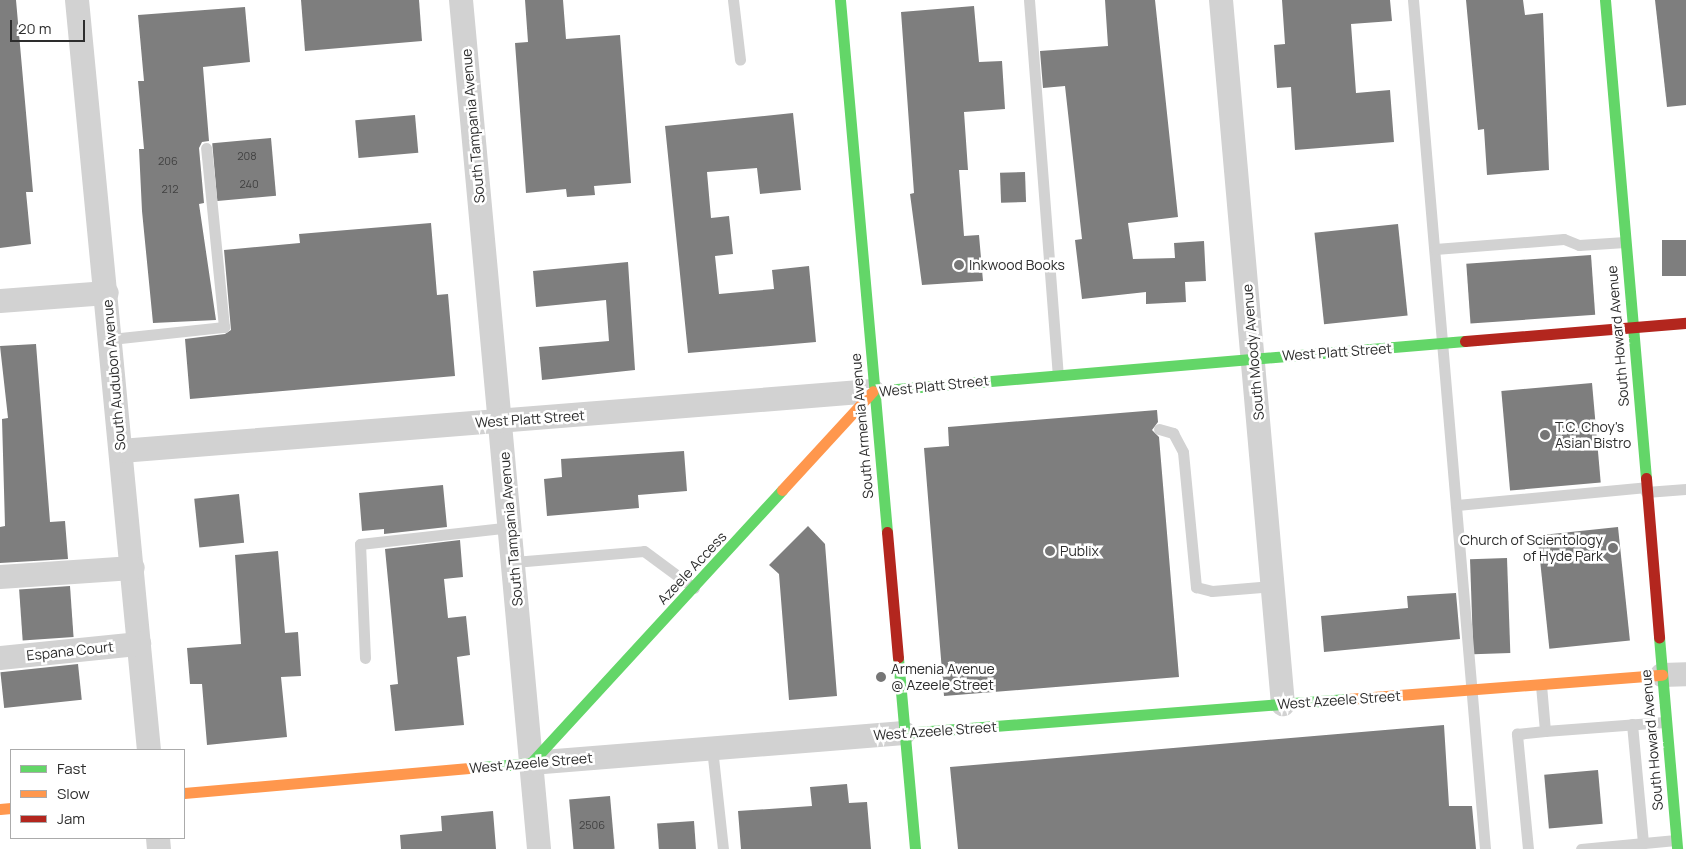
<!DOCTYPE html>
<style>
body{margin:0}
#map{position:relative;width:1686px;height:849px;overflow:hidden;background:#fff;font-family:Manrope,sans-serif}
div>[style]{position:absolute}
.building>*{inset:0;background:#7e7e7e;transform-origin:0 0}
.lane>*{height:11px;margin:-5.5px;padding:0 5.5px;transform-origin:5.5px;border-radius:5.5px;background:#d2d2d2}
.street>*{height:24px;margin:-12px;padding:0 12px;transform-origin:12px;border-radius:12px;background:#d2d2d2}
.fast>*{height:11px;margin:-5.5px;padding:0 5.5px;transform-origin:5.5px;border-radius:5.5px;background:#63d668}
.slow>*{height:11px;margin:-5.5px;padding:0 5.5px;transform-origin:5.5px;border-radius:5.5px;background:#ff974d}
.jam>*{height:11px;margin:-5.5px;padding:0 5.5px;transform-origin:5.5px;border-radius:5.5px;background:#b3261e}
.dots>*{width:14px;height:14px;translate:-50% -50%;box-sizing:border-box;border:2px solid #fff;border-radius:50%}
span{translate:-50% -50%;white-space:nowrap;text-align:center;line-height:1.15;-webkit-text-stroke:5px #fff;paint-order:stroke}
.number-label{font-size:11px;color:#414141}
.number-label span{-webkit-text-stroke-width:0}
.street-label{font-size:14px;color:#2d2d2d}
.poi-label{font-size:14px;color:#2d2d2d}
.left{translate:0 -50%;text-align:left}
.right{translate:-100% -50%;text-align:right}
.legend{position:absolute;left:10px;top:749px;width:175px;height:90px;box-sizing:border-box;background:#fff;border:1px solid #ababab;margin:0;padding:6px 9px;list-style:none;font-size:15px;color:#2d2d2d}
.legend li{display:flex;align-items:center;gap:10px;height:25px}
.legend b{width:25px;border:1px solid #ababab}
.scale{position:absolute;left:10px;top:20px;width:75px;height:22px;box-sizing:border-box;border:2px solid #2d2d2d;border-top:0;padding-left:6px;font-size:15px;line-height:18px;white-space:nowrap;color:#2d2d2d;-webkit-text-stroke:4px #fff;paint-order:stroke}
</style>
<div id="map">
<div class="building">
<i style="clip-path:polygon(0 0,16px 0,33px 192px,26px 192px,31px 244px,0 248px)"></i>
<i style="clip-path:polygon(301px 0,419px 0,422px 41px,305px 51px)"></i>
<i style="clip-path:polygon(525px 0,563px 0,566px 39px,620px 35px,631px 183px,594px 186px,595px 195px,567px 197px,566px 189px,526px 193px,515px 43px,528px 42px)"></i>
<i style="clip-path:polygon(1105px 0,1155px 0,1178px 217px,1128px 223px,1133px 259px,1175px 258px,1174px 243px,1204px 241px,1206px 281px,1185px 282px,1186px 302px,1146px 304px,1146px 292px,1082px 299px,1075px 240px,1082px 239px,1065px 86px,1043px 88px,1040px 51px,1108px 46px)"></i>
<i style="clip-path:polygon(1282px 0,1390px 0,1392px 21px,1351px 24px,1356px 93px,1390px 90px,1394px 142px,1295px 150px,1291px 87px,1277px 88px,1274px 45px,1285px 44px)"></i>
<i style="clip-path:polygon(1466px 0,1523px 0,1525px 15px,1543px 13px,1549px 170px,1487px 175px,1484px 129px,1478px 130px)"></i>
<i style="clip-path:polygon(1655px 0,1686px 0,1686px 105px,1667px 107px)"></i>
<i style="clip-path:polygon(974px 6px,979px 62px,1002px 61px,1005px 109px,964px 112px,968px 170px,959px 170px,964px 236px,979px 235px,983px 281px,922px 285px,910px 194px,914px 193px,901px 12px)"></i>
<i style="clip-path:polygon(245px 7px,250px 62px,203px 67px,209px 141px,202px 142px,199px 148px,204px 203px,199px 204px,216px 320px,153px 323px,142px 211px,139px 149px,144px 149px,138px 81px,144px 81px,138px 15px)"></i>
<i style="clip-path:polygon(793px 113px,801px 190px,760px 194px,757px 168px,707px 172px,711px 218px,729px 216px,733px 254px,715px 256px,719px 294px,774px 289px,772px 270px,809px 266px,816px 342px,688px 353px,665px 126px)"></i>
<i style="left:415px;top:115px;width:38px;height:60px;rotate:85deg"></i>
<i style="left:271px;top:138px;width:58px;height:59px;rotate:85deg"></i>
<i style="left:1025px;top:172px;width:30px;height:25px;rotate:88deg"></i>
<i style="clip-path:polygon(431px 223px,437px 295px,448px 294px,455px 376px,190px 399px,185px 339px,225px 334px,231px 330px,224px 250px,300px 243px,299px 234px)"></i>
<i style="left:1398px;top:224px;width:92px;height:84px;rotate:84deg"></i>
<i style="left:1686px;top:240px;width:36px;height:24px;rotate:90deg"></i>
<i style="left:1591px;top:255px;width:60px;height:125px;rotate:86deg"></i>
<i style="clip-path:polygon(628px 262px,635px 370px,542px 380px,539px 347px,609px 341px,606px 300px,536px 307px,533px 271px)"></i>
<i style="clip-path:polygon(36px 344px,50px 522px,65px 521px,68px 559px,0 563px,0 527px,5px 526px,2px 419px,8px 418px,0 346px)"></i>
<i style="left:1592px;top:383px;width:100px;height:91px;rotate:85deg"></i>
<i style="clip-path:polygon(1157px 410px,1158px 422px,1152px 430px,1159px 437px,1179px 677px,944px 696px,924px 448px,949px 446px,948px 427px)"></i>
<i style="clip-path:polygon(684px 451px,687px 491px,638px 495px,639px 508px,547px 516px,544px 479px,562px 477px,561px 459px)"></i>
<i style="clip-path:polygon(443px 485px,447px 527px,384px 534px,384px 529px,362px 531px,359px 493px)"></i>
<i style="left:239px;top:494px;width:49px;height:45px;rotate:84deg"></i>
<i style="clip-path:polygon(808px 526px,825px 544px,837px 696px,789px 700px,779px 574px,769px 565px)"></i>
<i style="left:1618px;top:527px;width:114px;height:81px;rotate:84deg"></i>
<i style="clip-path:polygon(460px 540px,463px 577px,444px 579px,448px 618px,466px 616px,470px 655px,457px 657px,464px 725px,395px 731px,390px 685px,398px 684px,385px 549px)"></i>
<i style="clip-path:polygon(278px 551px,285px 633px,298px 632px,301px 676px,281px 677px,287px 737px,207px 745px,202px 684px,190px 684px,187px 648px,241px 644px,235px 555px)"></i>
<i style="left:1507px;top:558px;width:95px;height:37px;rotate:88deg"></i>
<i style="left:70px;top:586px;width:51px;height:51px;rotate:86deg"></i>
<i style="clip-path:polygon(1456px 593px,1460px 639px,1324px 652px,1321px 616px,1408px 608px,1407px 596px)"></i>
<i style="left:78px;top:664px;width:36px;height:78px;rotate:84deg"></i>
<i style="clip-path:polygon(1444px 725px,1449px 806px,1472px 806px,1476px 849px,958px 849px,950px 767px)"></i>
<i style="left:1598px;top:770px;width:54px;height:54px;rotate:85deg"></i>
<i style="clip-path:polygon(847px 784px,849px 803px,867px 802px,871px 849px,741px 849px,738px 811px,812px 806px,810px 787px)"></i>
<i style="left:610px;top:796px;width:53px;height:41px;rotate:85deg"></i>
<i style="clip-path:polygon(493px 811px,496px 849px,401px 849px,400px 835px,442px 831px,441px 816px)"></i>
<i style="left:694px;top:821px;width:28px;height:37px;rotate:86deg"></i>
</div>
<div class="lane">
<i style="left:733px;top:0;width:60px;rotate:83.3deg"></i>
<i style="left:1029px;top:0;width:375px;rotate:85.6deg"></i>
<i style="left:1413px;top:0;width:852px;rotate:85.15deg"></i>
<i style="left:1435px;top:249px;width:129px;rotate:-4.4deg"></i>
<i style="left:1564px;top:239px;width:16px;rotate:22deg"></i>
<i style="left:1579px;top:245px;width:46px;rotate:-3.7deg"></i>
<i style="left:111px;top:339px;width:114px;rotate:-6.1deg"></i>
<i style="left:224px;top:327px;width:180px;rotate:-95.7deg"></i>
<i style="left:1159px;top:429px;width:15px;rotate:16deg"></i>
<i style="left:1173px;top:433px;width:21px;rotate:62deg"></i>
<i style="left:1183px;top:452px;width:136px;rotate:84.5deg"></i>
<i style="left:1196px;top:587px;width:16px;rotate:14deg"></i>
<i style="left:1212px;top:591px;width:61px;rotate:-4.7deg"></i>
<i style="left:1646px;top:492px;width:40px;rotate:-4.3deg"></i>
<i style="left:1457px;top:505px;width:190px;rotate:-5.4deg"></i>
<i style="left:514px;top:562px;width:130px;rotate:-4.8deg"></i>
<i style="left:644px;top:551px;width:62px;rotate:36.5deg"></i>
<i style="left:365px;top:658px;width:114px;rotate:-92.5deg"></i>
<i style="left:360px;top:544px;width:152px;rotate:-6.4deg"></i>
<i style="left:1541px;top:685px;width:46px;rotate:85deg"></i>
<i style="left:1545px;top:731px;width:120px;rotate:-4.3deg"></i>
<i style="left:1632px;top:724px;width:120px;rotate:84.7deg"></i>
<i style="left:712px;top:748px;width:102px;rotate:83.8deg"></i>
<i style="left:1528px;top:849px;width:116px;rotate:-95.5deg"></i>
<i style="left:1517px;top:734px;width:28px;rotate:-6deg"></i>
<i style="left:1581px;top:849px;width:95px;rotate:-5.4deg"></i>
</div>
<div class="street">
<i style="left:77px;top:0;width:753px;rotate:84.52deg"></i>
<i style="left:461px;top:0;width:853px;rotate:84.75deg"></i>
<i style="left:1221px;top:0;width:707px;rotate:84.97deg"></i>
<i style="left:0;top:301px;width:107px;rotate:-4.3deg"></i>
<i style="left:121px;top:451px;width:754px;rotate:-4.56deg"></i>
<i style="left:0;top:577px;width:133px;rotate:-3.9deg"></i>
<i style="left:0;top:658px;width:140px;rotate:-5.8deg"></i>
<i style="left:1662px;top:675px;width:24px;rotate:-2deg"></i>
<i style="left:531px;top:763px;width:374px;rotate:-4.6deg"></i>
<i style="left:158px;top:838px;width:11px;rotate:85deg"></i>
</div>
<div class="fast">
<i style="left:840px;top:0;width:534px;rotate:84.95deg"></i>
<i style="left:1605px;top:0;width:480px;rotate:85.1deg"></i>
<i style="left:873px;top:391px;width:594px;rotate:-4.83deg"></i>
<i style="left:1659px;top:637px;width:213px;rotate:85.1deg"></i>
<i style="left:898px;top:658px;width:192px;rotate:84.9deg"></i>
<i style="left:904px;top:733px;width:444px;rotate:-4.4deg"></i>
<i style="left:469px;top:768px;width:62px;rotate:-4.6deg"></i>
<i style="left:531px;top:763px;width:371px;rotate:-47.4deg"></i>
</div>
<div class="slow">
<i style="left:782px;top:490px;width:134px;rotate:-47.4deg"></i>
<i style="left:1347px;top:699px;width:316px;rotate:-4.4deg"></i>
<i style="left:184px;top:793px;width:286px;rotate:-5deg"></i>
<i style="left:0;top:809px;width:11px;rotate:-5deg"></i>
</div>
<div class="jam">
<i style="left:1465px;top:341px;width:222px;rotate:-4.7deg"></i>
<i style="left:1646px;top:478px;width:160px;rotate:85.3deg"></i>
<i style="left:887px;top:532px;width:126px;rotate:85deg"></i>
</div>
<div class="dots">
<i style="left:959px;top:265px;background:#767676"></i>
<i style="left:1545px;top:435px;background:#767676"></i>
<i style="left:1613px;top:548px;background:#767676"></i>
<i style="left:1050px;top:551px;background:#767676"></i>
<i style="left:881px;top:677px;background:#767676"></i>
</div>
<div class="number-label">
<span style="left:247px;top:156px">208</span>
<span style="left:168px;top:161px">206</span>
<span style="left:249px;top:184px">240</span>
<span style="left:170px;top:189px">212</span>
<span style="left:592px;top:825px">2506</span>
</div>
<div class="street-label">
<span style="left:473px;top:126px;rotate:-95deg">South Tampania Avenue</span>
<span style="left:1618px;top:336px;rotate:-95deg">South Howard Avenue</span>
<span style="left:1253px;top:352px;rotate:-95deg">South Moody Avenue</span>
<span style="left:1337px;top:352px;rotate:-4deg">West Platt Street</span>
<span style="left:114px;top:375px;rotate:-95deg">South Audubon Avenue</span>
<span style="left:934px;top:386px;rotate:-6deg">West Platt Street</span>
<span style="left:530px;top:419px;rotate:-4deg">West Platt Street</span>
<span style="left:862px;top:426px;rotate:-95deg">South Armenia Avenue</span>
<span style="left:511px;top:529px;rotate:-95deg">South Tampania Avenue</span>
<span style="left:692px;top:568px;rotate:-47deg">Azeele Access</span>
<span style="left:70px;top:651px;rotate:-6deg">Espana Court</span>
<span style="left:1339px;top:700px;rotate:-4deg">West Azeele Street</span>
<span style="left:935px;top:731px;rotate:-4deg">West Azeele Street</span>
<span style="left:1652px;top:740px;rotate:-95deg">South Howard Avenue</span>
<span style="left:531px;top:763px;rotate:-5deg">West Azeele Street</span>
</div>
<div class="poi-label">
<span class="left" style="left:969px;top:265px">Inkwood Books</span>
<span class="left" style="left:1555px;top:435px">T.C. Choy's<br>Asian Bistro</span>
<span class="right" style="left:1603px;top:548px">Church of Scientology<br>of Hyde Park</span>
<span class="left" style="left:1060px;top:551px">Publix</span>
<span class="left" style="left:891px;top:677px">Armenia Avenue<br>@ Azeele Street</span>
</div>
<ul class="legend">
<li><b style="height:6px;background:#63d668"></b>Fast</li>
<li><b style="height:6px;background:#ff974d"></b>Slow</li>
<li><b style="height:6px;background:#b3261e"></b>Jam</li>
</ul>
<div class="scale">20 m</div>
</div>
